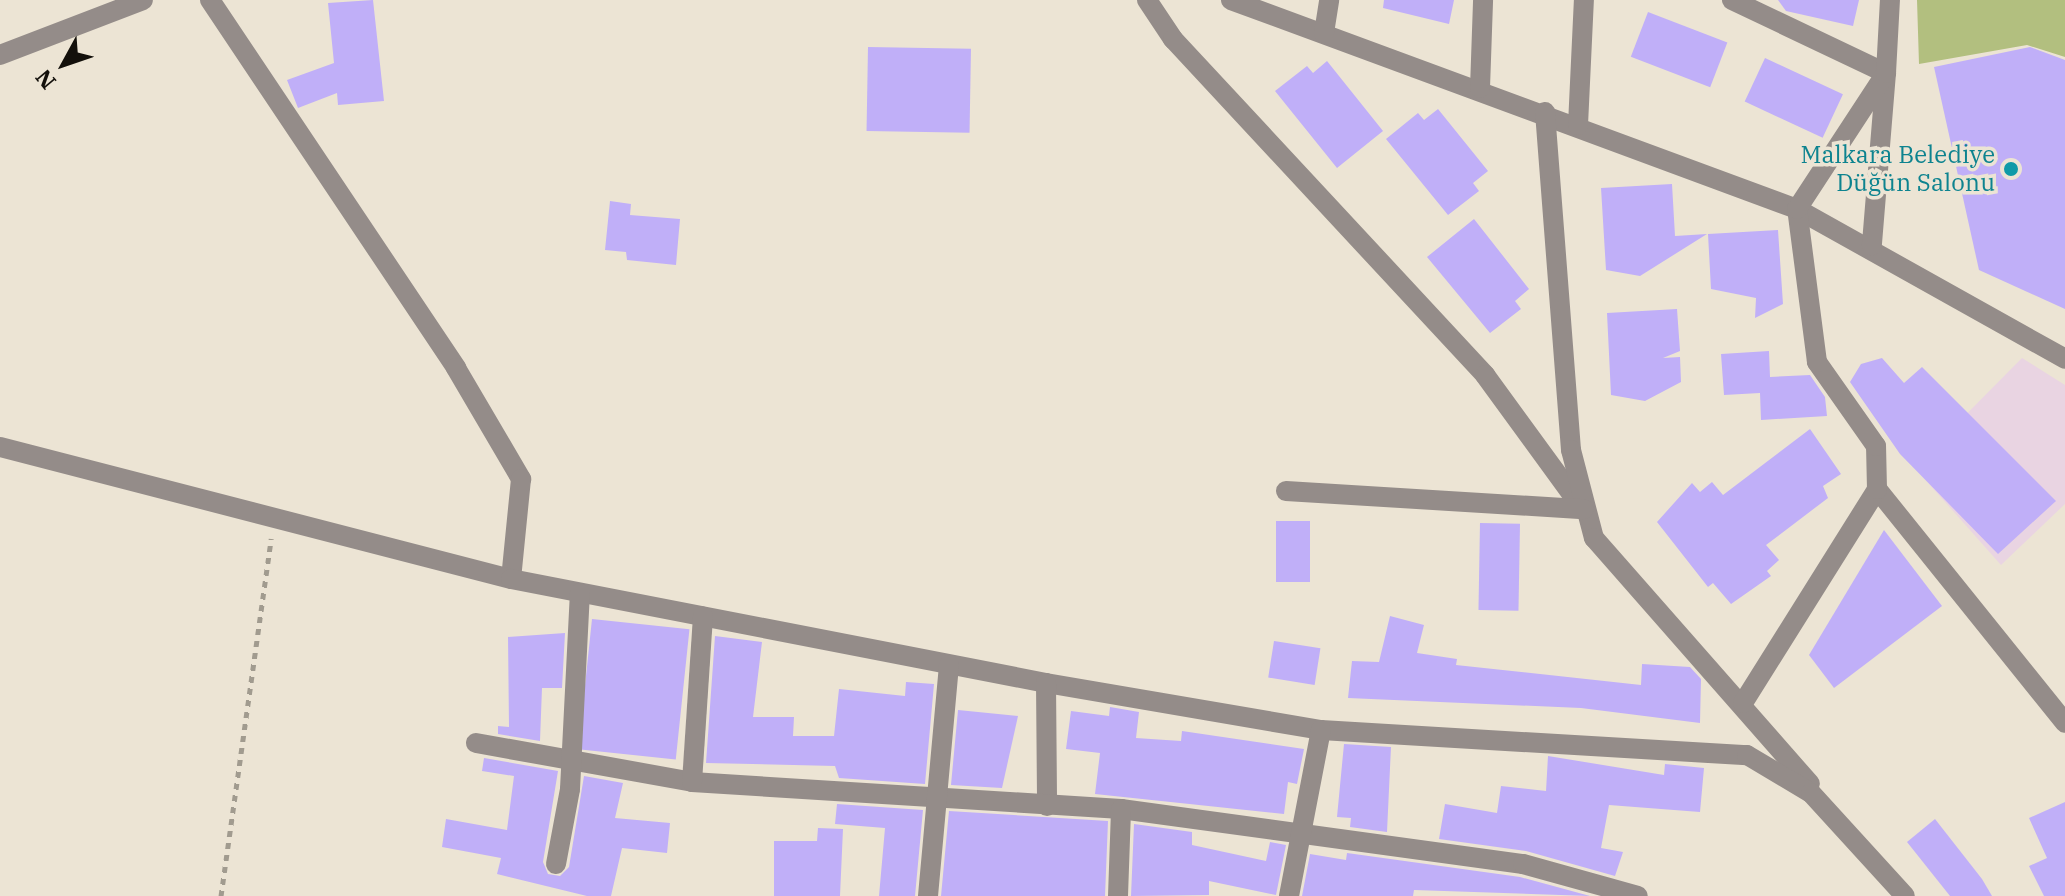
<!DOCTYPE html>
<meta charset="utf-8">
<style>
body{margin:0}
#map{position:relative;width:2065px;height:896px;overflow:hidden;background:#ece4d4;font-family:"IBM Plex Serif",serif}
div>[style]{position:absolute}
.education>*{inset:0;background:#e9d4e2}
.green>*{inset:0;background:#b2bf7f}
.building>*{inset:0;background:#c0aff8;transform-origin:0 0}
.path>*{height:5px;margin-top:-2.5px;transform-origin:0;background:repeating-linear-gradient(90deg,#a19b8f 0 6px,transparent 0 12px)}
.minor>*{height:20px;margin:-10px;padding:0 10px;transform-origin:10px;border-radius:10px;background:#948c89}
.dots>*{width:22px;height:22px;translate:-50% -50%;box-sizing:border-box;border:4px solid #ece4d4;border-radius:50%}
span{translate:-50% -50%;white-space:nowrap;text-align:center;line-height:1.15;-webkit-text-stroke:7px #ece4d4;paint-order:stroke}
.culture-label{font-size:24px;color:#0d838f}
.right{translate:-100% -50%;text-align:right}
.north{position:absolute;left:24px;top:24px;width:80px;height:80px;-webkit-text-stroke:6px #ece4d4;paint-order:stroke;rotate:230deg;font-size:22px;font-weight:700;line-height:32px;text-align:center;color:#13100b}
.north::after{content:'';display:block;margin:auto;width:28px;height:36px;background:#13100b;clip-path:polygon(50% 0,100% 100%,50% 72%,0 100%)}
</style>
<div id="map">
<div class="education">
<i style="clip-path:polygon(2022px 358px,2065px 385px,2065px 504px,2001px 565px,1914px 467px)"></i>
</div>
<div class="green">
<i style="clip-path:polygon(1917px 0,2065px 0,2065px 57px,2027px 45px,1919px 64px)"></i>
</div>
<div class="building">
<i style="clip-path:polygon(373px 0,384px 101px,338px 105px,337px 93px,298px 108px,287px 80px,334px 63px,328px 3px)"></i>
<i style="clip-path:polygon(1384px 0,1454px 0,1449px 24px,1383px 8px)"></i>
<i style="clip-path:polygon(1778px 0,1859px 0,1853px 26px,1786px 11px)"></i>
<i style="left:1648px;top:12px;width:85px;height:48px;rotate:21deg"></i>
<i style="left:868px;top:47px;width:103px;height:84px;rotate:1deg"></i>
<i style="clip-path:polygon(2030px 47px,2065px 60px,2065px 309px,1979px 270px,1934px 67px)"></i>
<i style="left:1765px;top:58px;width:86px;height:48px;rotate:25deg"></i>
<i style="clip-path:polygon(1327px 61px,1383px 131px,1337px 168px,1275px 91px,1307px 66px,1313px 73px)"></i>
<i style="clip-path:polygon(1438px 109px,1488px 171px,1473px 183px,1479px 191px,1448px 215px,1386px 139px,1418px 113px,1424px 120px)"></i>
<i style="clip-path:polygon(1672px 184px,1675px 236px,1707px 234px,1640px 276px,1606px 270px,1601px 188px)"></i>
<i style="clip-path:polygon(610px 201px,631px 204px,630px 215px,680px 219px,676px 265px,627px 260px,626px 252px,605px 250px)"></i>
<i style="clip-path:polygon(1474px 219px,1529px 289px,1515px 301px,1521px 309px,1490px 333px,1427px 257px)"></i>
<i style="clip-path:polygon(1778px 230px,1783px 304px,1755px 318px,1756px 298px,1711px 289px,1708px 234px)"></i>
<i style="clip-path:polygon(1677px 309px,1680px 351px,1663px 358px,1680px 357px,1681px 382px,1645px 401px,1611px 395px,1607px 313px)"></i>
<i style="clip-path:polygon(1769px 351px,1770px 377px,1810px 375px,1825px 397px,1827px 416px,1761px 420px,1760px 393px,1724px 395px,1721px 354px)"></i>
<i style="clip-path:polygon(1882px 358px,1904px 383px,1922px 367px,2056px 501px,1998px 554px,1900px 454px,1850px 382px,1861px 364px)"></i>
<i style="clip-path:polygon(1810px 429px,1841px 474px,1823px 486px,1828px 498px,1766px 545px,1779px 560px,1767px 571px,1771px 576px,1731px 604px,1713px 583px,1708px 587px,1657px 522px,1692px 483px,1700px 492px,1712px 482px,1723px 495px)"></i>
<i style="left:1276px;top:521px;width:34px;height:61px"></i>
<i style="left:1480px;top:523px;width:40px;height:87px;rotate:1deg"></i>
<i style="clip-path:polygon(1884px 530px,1942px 606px,1834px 688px,1809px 655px)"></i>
<i style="clip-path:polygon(1390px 616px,1424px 625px,1417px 653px,1457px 659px,1456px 665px,1641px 685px,1642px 664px,1690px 667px,1701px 679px,1700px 723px,1581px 708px,1348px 698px,1352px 661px,1379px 662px)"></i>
<i style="left:592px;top:619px;width:98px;height:131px;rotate:6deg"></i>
<i style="clip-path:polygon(565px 633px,562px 688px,542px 688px,540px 741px,498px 734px,498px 726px,509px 727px,508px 637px)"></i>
<i style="clip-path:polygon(715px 636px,762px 642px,753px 717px,794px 717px,793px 736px,834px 736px,839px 689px,905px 696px,906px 682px,934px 684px,925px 784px,839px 778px,835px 766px,706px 763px)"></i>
<i style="left:1274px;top:641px;width:47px;height:37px;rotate:9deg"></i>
<i style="clip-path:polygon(1110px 707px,1139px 712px,1136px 738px,1181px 741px,1182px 731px,1304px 749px,1297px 784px,1288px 782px,1284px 814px,1095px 794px,1100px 753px,1066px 749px,1071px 711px,1109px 716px)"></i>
<i style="clip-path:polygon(958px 710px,1018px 716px,1002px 788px,951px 785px)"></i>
<i style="clip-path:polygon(1344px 744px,1391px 747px,1387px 832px,1350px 827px,1351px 818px,1337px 817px)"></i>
<i style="clip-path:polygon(1548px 756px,1664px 775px,1665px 764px,1704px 768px,1700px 812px,1609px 805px,1601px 848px,1623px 852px,1615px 876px,1526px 851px,1439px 839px,1445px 804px,1497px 813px,1501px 786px,1546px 791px)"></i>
<i style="clip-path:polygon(484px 758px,558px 771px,543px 862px,548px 874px,560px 876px,569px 867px,584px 776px,623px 783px,615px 818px,670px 823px,667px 853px,622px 848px,611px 896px,587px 896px,497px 874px,501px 858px,442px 847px,446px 819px,507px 830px,514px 776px,482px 771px)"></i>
<i style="clip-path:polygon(2065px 802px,2065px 896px,2044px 896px,2029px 866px,2047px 858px,2029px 818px)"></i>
<i style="clip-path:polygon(837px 804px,923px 810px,915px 896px,879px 896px,885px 828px,835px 824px)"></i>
<i style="clip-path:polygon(949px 811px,1108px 821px,1105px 896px,941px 896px)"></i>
<i style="clip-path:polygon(1935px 819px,1982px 879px,1992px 896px,1950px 896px,1907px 842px)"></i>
<i style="clip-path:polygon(1134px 824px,1192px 832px,1192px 845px,1266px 861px,1270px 842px,1286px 845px,1276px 895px,1209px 881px,1209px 895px,1131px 896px)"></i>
<i style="clip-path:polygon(818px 828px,843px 829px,840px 896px,774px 896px,774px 841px,817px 841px)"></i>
<i style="clip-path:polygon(1347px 853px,1520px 877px,1590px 896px,1414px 890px,1413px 896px,1302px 896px,1310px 854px,1346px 860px)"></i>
</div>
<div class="path">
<i style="left:221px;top:896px;width:361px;rotate:-82deg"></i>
</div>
<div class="minor">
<i style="left:210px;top:0;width:443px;rotate:56.2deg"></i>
<i style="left:456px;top:368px;width:129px;rotate:59.6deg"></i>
<i style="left:521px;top:479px;width:100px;rotate:95.7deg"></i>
<i style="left:1147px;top:0;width:47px;rotate:56.3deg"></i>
<i style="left:1173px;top:39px;width:459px;rotate:47.1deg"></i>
<i style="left:1485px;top:375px;width:155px;rotate:53.9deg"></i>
<i style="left:1231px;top:0;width:603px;rotate:20.27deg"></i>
<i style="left:1797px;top:209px;width:307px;rotate:29.2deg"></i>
<i style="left:1732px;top:0;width:170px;rotate:25.4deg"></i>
<i style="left:1886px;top:73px;width:173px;rotate:94.7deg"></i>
<i style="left:1324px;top:33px;width:33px;rotate:-81deg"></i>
<i style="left:0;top:55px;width:153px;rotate:-21deg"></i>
<i style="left:1480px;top:88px;width:88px;rotate:-88deg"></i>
<i style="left:1545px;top:112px;width:339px;rotate:85.6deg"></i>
<i style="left:1571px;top:450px;width:91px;rotate:75.4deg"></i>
<i style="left:1594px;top:538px;width:327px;rotate:48.7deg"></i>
<i style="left:1578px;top:125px;width:125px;rotate:-87.3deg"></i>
<i style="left:0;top:447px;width:528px;rotate:14.48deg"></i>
<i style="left:511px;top:579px;width:545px;rotate:11deg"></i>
<i style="left:1046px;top:683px;width:279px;rotate:9.7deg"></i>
<i style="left:1321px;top:730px;width:427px;rotate:3.4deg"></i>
<i style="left:1747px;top:755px;width:74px;rotate:30.7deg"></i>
<i style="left:1811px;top:793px;width:139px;rotate:47.6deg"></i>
<i style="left:1877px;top:489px;width:300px;rotate:51.2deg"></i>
<i style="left:1286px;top:491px;width:298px;rotate:3.5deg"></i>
<i style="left:1046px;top:683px;width:123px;rotate:89.5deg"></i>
<i style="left:1743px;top:703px;width:252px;rotate:-57.9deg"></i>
<i style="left:1877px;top:489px;width:43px;rotate:-91.3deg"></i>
<i style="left:1876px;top:446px;width:103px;rotate:-125.1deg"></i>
<i style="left:1817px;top:362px;width:154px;rotate:-97.4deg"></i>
<i style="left:1797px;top:209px;width:163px;rotate:-56.8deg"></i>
<i style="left:1886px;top:73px;width:73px;rotate:-86.9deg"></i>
<i style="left:476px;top:743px;width:219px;rotate:10.2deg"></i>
<i style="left:692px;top:782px;width:430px;rotate:3.6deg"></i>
<i style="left:1121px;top:809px;width:406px;rotate:7.8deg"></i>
<i style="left:1523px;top:864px;width:119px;rotate:15.5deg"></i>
<i style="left:692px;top:782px;width:166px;rotate:-86.2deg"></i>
<i style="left:556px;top:864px;width:76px;rotate:-79.4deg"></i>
<i style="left:570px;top:789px;width:196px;rotate:-87.1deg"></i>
<i style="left:928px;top:896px;width:232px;rotate:-84.8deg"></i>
<i style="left:1118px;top:896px;width:87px;rotate:-88deg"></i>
<i style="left:1289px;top:896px;width:169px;rotate:-79.1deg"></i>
</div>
<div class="dots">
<i style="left:2011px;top:169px;background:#0f9aa8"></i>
</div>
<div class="culture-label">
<span class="right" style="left:1995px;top:169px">Malkara Belediye<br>Düğün Salonu</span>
</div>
<div class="north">N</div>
</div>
